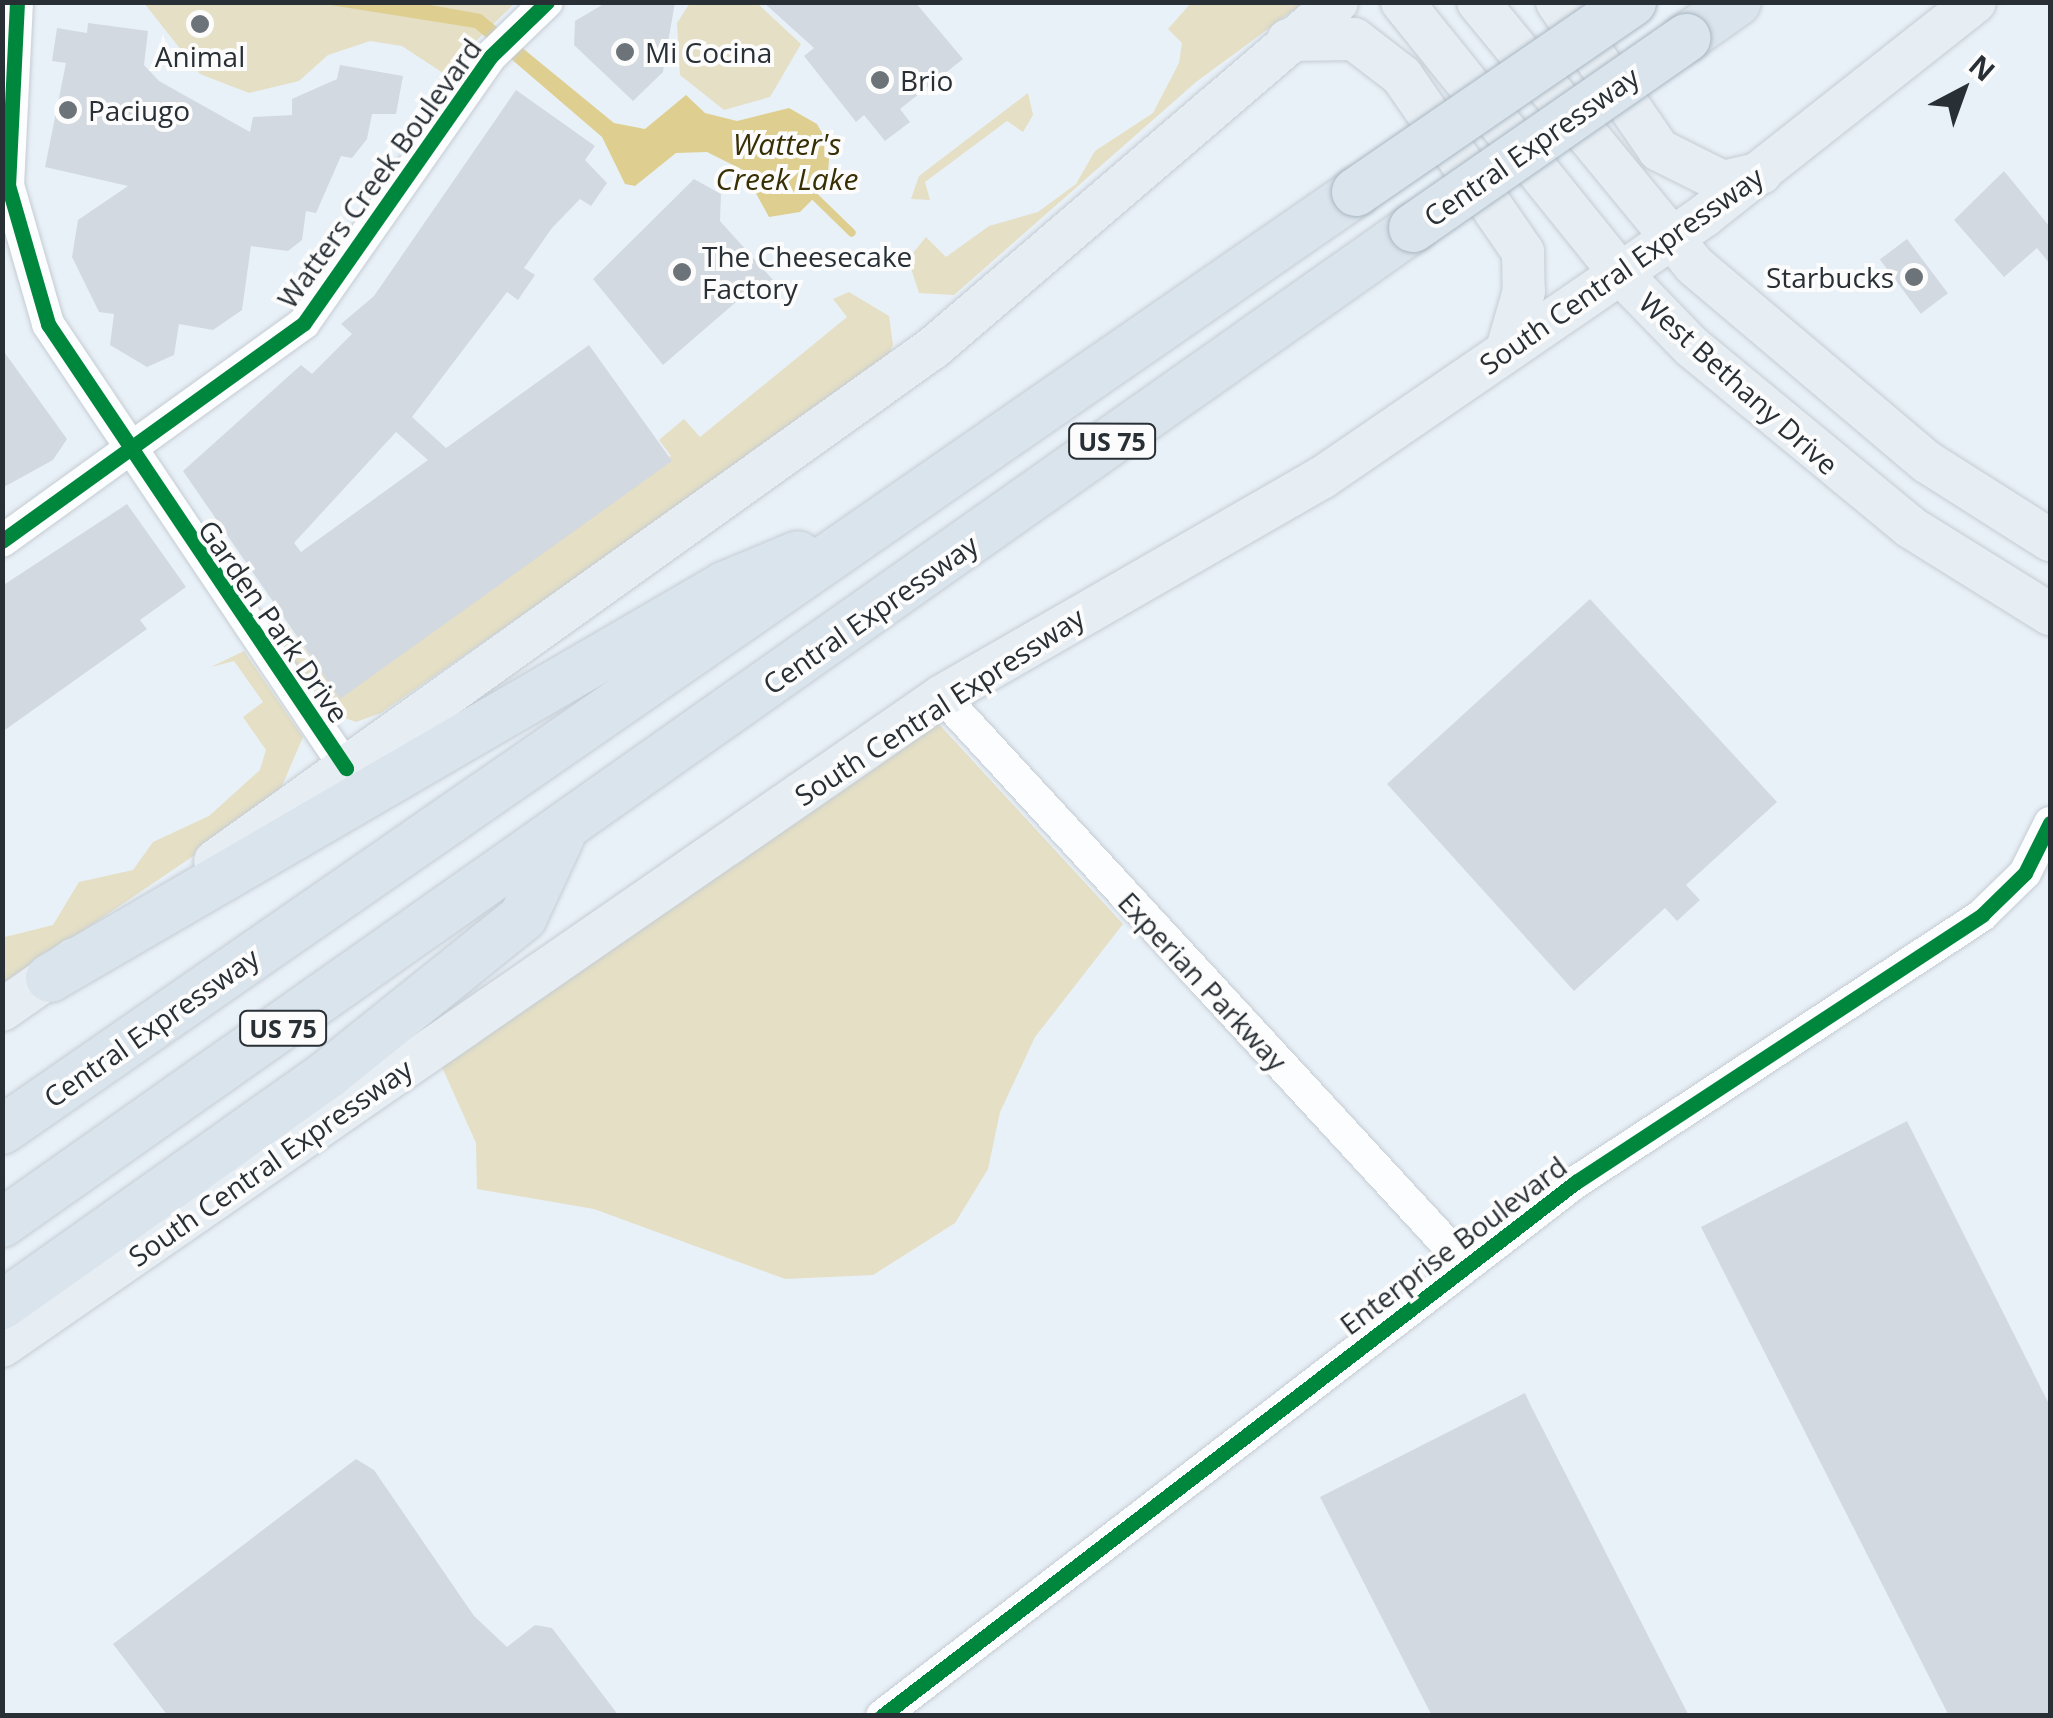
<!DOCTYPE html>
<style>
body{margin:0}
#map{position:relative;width:2053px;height:1718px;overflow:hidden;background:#e9f1f8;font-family:"Open Sans",sans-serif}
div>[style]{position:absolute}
.green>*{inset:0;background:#e4dfc5}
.water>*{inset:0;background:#decf91}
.stream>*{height:8px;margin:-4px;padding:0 4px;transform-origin:4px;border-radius:4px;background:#decf91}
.building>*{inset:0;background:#d3d9e0;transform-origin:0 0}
.roads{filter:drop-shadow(0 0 2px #c5ccd3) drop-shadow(0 0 2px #c5ccd3)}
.minor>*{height:32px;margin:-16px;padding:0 16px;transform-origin:16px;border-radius:16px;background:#fcfdfe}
.major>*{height:42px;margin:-21px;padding:0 21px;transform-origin:21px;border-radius:21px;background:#e7eef3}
.highway>*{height:48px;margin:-24px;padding:0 24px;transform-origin:24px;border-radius:24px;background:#dae4ed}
.bridges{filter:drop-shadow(0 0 2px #a9b7c2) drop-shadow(0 0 2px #a9b7c2)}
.highway-bridge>*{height:48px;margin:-24px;padding:0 24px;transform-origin:24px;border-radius:24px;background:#dae4ed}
.cycleway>*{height:15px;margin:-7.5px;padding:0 7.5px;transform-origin:7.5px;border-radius:7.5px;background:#00873e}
.dots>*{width:28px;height:28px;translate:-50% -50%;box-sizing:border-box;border:5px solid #fcfcfc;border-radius:50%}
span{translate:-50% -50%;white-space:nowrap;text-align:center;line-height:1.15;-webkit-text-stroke:8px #fcfcfc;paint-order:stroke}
.shield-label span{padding:2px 8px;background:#fcfcfc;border:2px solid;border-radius:8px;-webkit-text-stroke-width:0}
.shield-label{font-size:25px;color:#282f35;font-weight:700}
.poi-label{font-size:28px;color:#282f35}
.left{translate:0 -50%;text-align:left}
.right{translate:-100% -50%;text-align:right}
.street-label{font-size:28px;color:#282f35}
.water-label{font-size:30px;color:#392f05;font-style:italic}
.frame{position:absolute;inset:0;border:5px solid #282f35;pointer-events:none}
.north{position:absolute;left:1913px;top:40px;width:100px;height:100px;-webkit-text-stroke:8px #fcfcfc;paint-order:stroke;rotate:41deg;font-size:28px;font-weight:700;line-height:40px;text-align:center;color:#282f35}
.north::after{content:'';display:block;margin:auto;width:35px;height:45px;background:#282f35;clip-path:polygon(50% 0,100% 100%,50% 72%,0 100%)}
</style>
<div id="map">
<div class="green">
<i style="clip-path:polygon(144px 3px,515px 3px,443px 73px,402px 46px,370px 41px,328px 55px,299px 81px,249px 93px,200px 74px)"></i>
<i style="clip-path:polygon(690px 3px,757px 3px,801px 44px,770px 97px,724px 110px,680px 75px,677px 23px)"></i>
<i style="clip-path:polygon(1191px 3px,1303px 3px,1196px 82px,954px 295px,919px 293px,908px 259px,926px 237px,946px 257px,989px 226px,1038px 212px,1076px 184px,1095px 151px,1153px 113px,1179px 63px,1182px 43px,1168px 29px)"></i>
<i style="clip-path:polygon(1028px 93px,1033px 115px,1023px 132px,1007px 121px,925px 182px,930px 200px,911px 199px,919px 176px)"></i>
<i style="clip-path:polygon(849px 292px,889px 316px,893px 345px,885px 363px,381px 713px,356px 722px,329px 712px,279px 641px,283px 620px,337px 692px,671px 456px,659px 440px,684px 419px,700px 437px,847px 317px,833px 299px)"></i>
<i style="clip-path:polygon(244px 651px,303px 737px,276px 800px,3px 985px,5px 937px,53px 925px,79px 882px,133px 870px,153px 842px,209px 816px,260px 770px,266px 750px,243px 717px,263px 702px,234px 661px,211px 667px)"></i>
<i style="clip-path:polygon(937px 722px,1123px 924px,1035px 1037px,1000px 1112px,988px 1169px,955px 1223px,873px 1275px,785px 1279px,594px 1209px,477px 1189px,476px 1143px,442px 1067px)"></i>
</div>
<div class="water">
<i style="clip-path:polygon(318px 3px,419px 3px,481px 14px,614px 123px,645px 129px,686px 95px,705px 113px,737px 121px,789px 108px,817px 124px,830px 147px,827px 185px,800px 212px,769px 217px,743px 170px,707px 152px,676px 153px,635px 186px,625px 184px,602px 137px,475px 28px)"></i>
</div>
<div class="stream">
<i style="left:813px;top:195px;width:54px;rotate:44.3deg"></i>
</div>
<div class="building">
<i style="clip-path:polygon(607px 2px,675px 2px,663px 72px,633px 101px,574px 45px,575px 21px)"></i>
<i style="clip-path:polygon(763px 2px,915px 2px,963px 59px,900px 109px,910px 122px,885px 141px,864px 115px,856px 122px,804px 56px,814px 48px)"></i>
<i style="clip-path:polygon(88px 23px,148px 31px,144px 65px,159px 81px,250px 132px,253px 117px,292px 115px,292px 99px,337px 79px,340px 65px,403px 76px,396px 114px,372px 114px,367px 139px,352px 158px,341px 156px,316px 213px,306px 211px,302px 240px,288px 251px,251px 246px,242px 310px,213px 330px,179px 324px,174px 355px,147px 367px,110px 345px,114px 314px,99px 312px,72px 257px,78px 220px,128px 186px,45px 167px,66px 63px,52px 61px,57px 28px,87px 33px)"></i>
<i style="clip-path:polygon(evenodd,516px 90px,595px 146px,585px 160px,607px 183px,591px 206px,580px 199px,552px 228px,524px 268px,535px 275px,518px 300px,507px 292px,412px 417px,446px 448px,589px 345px,672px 461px,340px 699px,183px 471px,301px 365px,312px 374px,352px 334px,341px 324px,374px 296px,516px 90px,396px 432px,428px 460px,301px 552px,294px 543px,396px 432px)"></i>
<i style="clip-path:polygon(2004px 171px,2050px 227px,2050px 264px,2037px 248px,2004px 277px,1954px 220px)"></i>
<i style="clip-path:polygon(694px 179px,721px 194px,720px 221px,774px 281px,756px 297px,750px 290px,663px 365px,593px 279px)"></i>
<i style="left:1907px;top:239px;width:68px;height:34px;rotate:53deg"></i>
<i style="clip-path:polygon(2px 349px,67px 439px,53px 460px,2px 488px)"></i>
<i style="clip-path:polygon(127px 504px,186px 587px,140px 620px,147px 629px,2px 732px,2px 586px)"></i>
<i style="clip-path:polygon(1590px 599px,1777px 802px,1686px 885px,1700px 900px,1677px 921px,1665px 908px,1574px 991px,1387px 784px)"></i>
<i style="clip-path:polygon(1907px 1121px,2050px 1406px,2050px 1716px,1949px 1716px,1701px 1227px)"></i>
<i style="clip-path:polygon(1525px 1393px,1530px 1404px,1689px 1716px,1432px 1716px,1320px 1497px)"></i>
<i style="clip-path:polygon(356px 1459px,374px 1470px,474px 1616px,507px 1647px,535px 1625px,552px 1628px,619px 1716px,168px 1716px,113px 1644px)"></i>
</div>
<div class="roads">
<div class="minor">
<i style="left:17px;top:2px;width:183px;rotate:92.8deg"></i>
<i style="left:8px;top:185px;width:145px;rotate:73.9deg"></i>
<i style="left:48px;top:324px;width:535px;rotate:56.13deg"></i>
<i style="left:2px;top:541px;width:372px;rotate:-35.8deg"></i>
<i style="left:304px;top:323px;width:325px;rotate:-55deg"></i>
<i style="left:490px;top:57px;width:79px;rotate:-44deg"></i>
<i style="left:942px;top:696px;width:772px;rotate:47.36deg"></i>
<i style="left:882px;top:1716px;width:876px;rotate:-37.58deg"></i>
<i style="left:1576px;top:1182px;width:486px;rotate:-33.3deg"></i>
<i style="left:1982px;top:915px;width:60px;rotate:-44.3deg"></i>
<i style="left:2025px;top:873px;width:56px;rotate:-63.4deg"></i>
</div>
<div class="major">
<i style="left:1402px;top:2px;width:346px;rotate:51.2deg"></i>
<i style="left:1619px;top:272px;width:105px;rotate:45.8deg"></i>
<i style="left:1692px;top:347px;width:283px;rotate:39.5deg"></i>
<i style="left:1910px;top:527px;width:165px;rotate:31.9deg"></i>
<i style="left:1478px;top:2px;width:342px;rotate:50.6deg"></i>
<i style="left:1695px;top:266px;width:304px;rotate:40.2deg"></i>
<i style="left:1927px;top:462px;width:146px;rotate:32.4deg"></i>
<i style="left:1557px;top:2px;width:180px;rotate:55.4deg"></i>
<i style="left:1659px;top:150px;width:72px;rotate:26.6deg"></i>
<i style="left:1723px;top:182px;width:39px;rotate:-13deg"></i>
<i style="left:1288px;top:40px;width:66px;rotate:-0.9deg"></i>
<i style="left:1354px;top:39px;width:61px;rotate:37.6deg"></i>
<i style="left:1402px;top:76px;width:214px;rotate:55.5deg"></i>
<i style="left:1523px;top:252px;width:39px;rotate:89deg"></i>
<i style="left:1524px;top:291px;width:60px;rotate:106.3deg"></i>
<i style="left:215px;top:861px;width:882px;rotate:-35.55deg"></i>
<i style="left:933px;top:348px;width:532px;rotate:-40.58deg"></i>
<i style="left:2px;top:1010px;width:89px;rotate:-34.9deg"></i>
<i style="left:2px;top:1346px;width:1143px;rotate:-34.66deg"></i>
<i style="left:942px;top:696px;width:439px;rotate:-29.9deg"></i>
<i style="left:1323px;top:477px;width:462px;rotate:-34.4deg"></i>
<i style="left:1704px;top:216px;width:345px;rotate:-38.3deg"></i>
</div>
<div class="highway">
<i style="left:1686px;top:38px;width:62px;rotate:-35.2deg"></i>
<i style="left:50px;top:978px;width:780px;rotate:-30.18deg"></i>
<i style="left:724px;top:586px;width:80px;rotate:-22.7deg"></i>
<i style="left:2px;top:1130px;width:1647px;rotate:-34.71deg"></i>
<i style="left:2px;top:1223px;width:1727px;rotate:-35.19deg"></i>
<i style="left:2px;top:1305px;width:400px;rotate:-35.3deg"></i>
<i style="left:328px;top:1074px;width:250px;rotate:-38.8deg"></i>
<i style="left:523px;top:917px;width:90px;rotate:-65.1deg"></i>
</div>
</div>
<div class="bridges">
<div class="highway-bridge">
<i style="left:1356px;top:192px;width:335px;rotate:-34.5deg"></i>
<i style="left:1413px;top:228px;width:333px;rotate:-34.8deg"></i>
</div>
</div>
<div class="cycleway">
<i style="left:17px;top:2px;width:183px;rotate:92.8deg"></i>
<i style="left:8px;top:185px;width:145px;rotate:73.9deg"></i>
<i style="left:48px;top:324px;width:535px;rotate:56.13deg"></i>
<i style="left:2px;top:541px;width:372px;rotate:-35.8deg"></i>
<i style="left:304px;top:323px;width:325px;rotate:-55deg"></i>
<i style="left:490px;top:57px;width:79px;rotate:-44deg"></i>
<i style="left:882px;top:1716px;width:876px;rotate:-37.58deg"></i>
<i style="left:1576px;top:1182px;width:486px;rotate:-33.3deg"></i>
<i style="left:1982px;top:915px;width:60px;rotate:-44.3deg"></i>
<i style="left:2025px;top:873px;width:56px;rotate:-63.4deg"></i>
</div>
<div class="dots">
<i style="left:200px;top:24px;background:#6c7379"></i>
<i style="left:625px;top:52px;background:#6c7379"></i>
<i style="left:880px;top:80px;background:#6c7379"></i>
<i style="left:68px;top:110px;background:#6c7379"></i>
<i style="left:682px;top:272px;background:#6c7379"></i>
<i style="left:1914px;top:277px;background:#6c7379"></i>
</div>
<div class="shield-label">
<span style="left:1112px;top:441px">US 75</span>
<span style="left:283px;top:1028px">US 75</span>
</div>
<div class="poi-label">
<span class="left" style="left:645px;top:52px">Mi Cocina</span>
<span style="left:200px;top:56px">Animal</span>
<span class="left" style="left:900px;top:80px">Brio</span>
<span class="left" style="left:88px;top:110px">Paciugo</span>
<span class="left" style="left:702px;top:272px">The Cheesecake<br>Factory</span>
<span class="right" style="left:1894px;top:277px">Starbucks</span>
</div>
<div class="street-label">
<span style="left:1531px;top:146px;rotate:-35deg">Central Expressway</span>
<span style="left:379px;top:173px;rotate:-54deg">Watters Creek Boulevard</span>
<span style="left:1621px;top:270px;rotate:-35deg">South Central Expressway</span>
<span style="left:1739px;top:383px;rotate:42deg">West Bethany Drive</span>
<span style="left:870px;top:614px;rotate:-35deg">Central Expressway</span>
<span style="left:274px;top:621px;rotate:55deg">Garden Park Drive</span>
<span style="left:939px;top:706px;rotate:-33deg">South Central Expressway</span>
<span style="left:1203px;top:981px;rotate:47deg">Experian Parkway</span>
<span style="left:151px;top:1027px;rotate:-35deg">Central Expressway</span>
<span style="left:270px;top:1162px;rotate:-35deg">South Central Expressway</span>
<span style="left:1453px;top:1245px;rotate:-37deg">Enterprise Boulevard</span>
</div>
<div class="water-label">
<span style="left:787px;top:161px">Watter's<br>Creek Lake</span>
</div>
<div class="frame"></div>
<div class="north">N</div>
</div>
